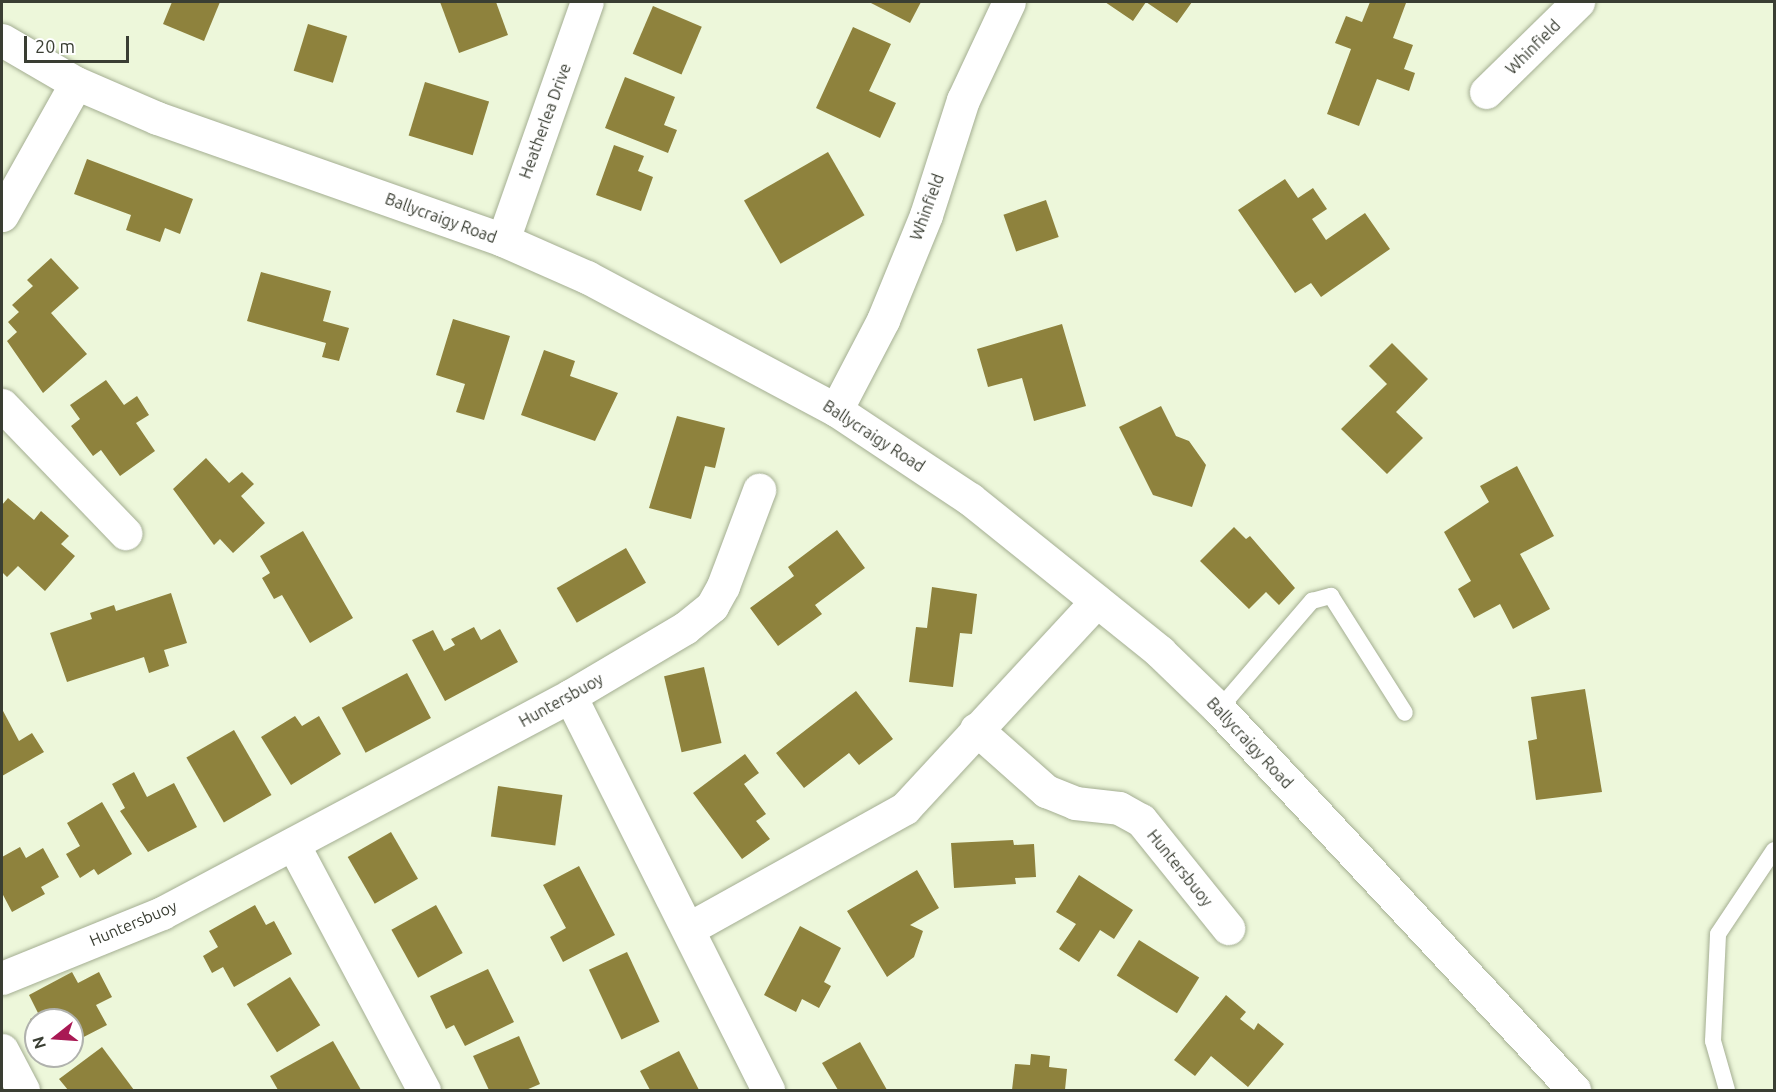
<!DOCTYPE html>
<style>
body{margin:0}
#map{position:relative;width:1776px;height:1092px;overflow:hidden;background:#edf7da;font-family:Ubuntu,sans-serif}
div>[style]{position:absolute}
.building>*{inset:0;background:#8e823d;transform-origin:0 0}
.roads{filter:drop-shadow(0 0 2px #a4ae92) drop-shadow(0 0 2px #a4ae92)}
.service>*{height:16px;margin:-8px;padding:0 8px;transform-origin:8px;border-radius:8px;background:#fff}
.minor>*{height:33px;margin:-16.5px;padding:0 16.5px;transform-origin:16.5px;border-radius:16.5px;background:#fff}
.tertiary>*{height:33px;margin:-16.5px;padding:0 16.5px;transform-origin:16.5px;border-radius:16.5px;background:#fff}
span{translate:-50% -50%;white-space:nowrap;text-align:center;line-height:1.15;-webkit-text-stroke:6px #fff;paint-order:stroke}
.street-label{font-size:16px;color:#3a3e33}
.frame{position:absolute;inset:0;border:3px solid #3a3e33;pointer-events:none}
.north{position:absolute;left:24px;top:1008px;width:60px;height:60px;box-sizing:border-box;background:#fff;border:2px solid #b0b2ad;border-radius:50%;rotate:253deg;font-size:16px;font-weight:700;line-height:24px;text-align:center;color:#3a3e33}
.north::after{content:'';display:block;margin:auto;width:21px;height:27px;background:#a91954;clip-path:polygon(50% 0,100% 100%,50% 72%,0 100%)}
.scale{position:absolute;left:24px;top:36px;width:105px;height:27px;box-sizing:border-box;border:3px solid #3a3e33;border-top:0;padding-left:8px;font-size:18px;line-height:21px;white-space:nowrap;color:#3a3e33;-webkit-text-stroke:4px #fff;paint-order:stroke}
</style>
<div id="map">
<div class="building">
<i style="clip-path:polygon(172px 2px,220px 2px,204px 41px,163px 24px)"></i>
<i style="clip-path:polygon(440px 2px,496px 2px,508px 35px,459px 53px)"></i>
<i style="clip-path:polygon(869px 2px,921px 2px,910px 23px)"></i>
<i style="clip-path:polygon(1105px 2px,1192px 2px,1177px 23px,1146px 2px,1133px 21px)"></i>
<i style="clip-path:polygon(1370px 2px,1406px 3px,1393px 38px,1413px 45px,1404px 69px,1415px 73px,1409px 91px,1377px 79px,1359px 126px,1327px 114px,1351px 49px,1335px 43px,1346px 16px,1362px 22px)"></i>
<i style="left:653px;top:6px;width:53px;height:52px;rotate:23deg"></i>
<i style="left:308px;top:24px;width:41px;height:49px;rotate:17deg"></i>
<i style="clip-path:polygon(853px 27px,891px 44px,869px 91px,896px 103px,880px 138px,816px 108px)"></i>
<i style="clip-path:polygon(625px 77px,675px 97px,664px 125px,677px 130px,668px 153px,605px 128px)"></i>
<i style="left:425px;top:82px;width:67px;height:56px;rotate:17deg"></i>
<i style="clip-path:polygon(614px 145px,644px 156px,638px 171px,653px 177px,641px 211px,596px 195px)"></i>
<i style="left:828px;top:152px;width:73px;height:97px;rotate:60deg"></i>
<i style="clip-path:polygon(87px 159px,193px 199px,180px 234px,165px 228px,160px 242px,126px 230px,131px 215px,74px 194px)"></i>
<i style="clip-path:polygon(1285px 179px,1298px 198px,1313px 188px,1327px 209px,1312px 219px,1326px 240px,1365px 213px,1390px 249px,1321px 297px,1311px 283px,1295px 293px,1238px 210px)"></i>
<i style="left:1046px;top:200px;width:39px;height:45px;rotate:71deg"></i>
<i style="clip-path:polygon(51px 258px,79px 288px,51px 313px,87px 354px,43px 393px,7px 341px,17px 332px,8px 322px,19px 312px,12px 305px,33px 286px,27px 280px)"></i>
<i style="clip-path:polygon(261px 272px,331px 291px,323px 321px,349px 328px,339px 361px,322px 357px,326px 343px,247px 321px)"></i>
<i style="clip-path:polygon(453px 319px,510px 336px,484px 420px,456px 412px,465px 384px,436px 375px)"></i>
<i style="clip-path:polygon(1062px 324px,1086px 406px,1034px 421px,1022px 378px,988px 387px,977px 349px)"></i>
<i style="clip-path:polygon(1392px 343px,1428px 379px,1396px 412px,1423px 438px,1387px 474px,1341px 429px,1387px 384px,1369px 366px)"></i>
<i style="clip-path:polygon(544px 350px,575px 361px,570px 376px,618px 393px,595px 441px,521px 415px)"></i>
<i style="clip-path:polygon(106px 380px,124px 405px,137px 396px,149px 415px,136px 423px,155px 451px,120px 476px,101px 450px,93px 456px,71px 426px,80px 419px,70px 405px)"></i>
<i style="clip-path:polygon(1161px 406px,1176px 436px,1189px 441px,1206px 465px,1192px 507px,1153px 495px,1119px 427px)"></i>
<i style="clip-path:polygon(677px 416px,725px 428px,715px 468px,705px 466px,691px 519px,649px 508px)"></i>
<i style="clip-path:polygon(206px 458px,229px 483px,242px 472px,254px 484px,241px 496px,265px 523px,233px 553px,220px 539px,214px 545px,173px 489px)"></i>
<i style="clip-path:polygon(1517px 466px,1554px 536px,1520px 554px,1550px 609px,1513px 629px,1500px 604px,1474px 618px,1458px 589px,1471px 581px,1444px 532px,1489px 502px,1480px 486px)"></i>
<i style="clip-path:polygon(8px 498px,34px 520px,41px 511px,69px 536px,61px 544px,75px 556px,45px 591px,18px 566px,7px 577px,2px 572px,2px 505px)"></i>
<i style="clip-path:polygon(1234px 527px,1246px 539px,1250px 536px,1295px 588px,1279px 605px,1266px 592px,1249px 609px,1200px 561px)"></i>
<i style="clip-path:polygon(837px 530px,865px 568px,815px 605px,822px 614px,778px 646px,750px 608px,794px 576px,788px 567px)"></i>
<i style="clip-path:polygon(303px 531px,353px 618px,310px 643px,282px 595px,274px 599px,262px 578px,270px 573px,260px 556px)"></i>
<i style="left:626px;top:548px;width:40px;height:80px;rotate:60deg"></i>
<i style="clip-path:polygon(932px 587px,977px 594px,972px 634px,960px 633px,953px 687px,909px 682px,916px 627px,927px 628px)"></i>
<i style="clip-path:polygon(171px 593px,187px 643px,164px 650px,169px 666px,149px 673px,144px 657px,67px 682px,50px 633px,92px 619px,90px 613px,114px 605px,116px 611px)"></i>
<i style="clip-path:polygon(474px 627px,481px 640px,500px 629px,518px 662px,445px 701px,412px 640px,433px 630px,444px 651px,455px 645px,451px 639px)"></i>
<i style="left:704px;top:667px;width:78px;height:41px;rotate:77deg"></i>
<i style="left:407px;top:673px;width:51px;height:74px;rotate:62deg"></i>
<i style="clip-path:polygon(1585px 689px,1602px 792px,1536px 800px,1528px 741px,1537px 739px,1531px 697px)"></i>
<i style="clip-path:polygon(856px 691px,893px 739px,859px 765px,849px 753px,804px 788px,776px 753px)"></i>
<i style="clip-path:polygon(2px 709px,19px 741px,32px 733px,44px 752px,2px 776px)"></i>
<i style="clip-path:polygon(295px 716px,302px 726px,319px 716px,341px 754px,291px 785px,261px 737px)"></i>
<i style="left:234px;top:730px;width:75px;height:55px;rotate:60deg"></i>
<i style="clip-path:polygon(745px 754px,759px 773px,744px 784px,766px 814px,756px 821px,770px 839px,742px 859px,693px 793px)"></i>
<i style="clip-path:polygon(134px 772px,147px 797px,174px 783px,197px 827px,148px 852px,120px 811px,125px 808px,112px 784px)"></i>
<i style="left:498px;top:786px;width:65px;height:51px;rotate:8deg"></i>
<i style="clip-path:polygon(102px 802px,132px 854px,98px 875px,94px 869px,80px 878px,66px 854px,80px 846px,67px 823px)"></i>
<i style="left:391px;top:832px;width:54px;height:50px;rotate:60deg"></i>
<i style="clip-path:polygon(1013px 840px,1014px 845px,1034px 844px,1036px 877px,1015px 878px,1016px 884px,954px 888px,951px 843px)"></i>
<i style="clip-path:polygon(20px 847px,26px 858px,43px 848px,59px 877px,41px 887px,45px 894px,12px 912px,2px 893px,2px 857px)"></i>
<i style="clip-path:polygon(579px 866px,615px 935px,563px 962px,550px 937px,566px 928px,543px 885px)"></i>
<i style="clip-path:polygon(917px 870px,939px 908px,910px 925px,923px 931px,914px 957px,887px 977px,847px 911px)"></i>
<i style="clip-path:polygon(1079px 875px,1133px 910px,1114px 939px,1100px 930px,1079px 962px,1059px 949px,1076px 924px,1056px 912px)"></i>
<i style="clip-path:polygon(255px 905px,266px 925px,274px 921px,292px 954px,234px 987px,223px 967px,212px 973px,203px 956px,218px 947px,209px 931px)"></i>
<i style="left:436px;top:905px;width:55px;height:51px;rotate:61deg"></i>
<i style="clip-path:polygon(800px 926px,841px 948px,824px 982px,831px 986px,819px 1008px,802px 999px,796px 1012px,764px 995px)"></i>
<i style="left:1139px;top:940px;width:71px;height:42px;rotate:32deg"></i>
<i style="left:627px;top:952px;width:77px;height:42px;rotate:65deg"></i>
<i style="clip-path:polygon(488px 969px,514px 1022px,465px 1046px,454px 1025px,446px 1029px,430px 996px)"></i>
<i style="clip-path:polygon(72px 972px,78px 983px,99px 972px,112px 997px,96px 1005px,107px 1025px,72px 1043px,72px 1020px,36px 1020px,36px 1031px,30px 1019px,39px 1015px,29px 995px)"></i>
<i style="left:290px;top:977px;width:57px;height:51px;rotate:58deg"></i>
<i style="clip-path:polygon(1226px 995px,1246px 1012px,1240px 1019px,1254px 1030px,1258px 1023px,1284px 1044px,1248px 1087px,1211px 1056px,1195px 1076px,1174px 1060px)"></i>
<i style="clip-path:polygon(519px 1036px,540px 1084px,526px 1090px,489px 1090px,473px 1056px)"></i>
<i style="clip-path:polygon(333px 1041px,361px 1090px,278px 1090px,270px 1076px)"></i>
<i style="clip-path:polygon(860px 1042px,887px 1090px,838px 1090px,822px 1063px)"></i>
<i style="clip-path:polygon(102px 1047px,134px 1090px,68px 1090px,59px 1079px)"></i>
<i style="clip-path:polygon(679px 1051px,699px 1090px,650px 1090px,640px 1071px)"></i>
<i style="clip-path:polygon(1031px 1054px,1050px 1056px,1049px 1067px,1067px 1069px,1065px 1090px,1012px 1090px,1015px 1064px,1030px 1065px)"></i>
</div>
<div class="roads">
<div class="service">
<i style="left:1219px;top:709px;width:143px;rotate:-49.3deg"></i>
<i style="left:1312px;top:601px;width:20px;rotate:-15deg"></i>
<i style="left:1331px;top:596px;width:138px;rotate:57.7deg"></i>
<i style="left:1727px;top:1090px;width:51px;rotate:-105.9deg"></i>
<i style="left:1713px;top:1041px;width:107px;rotate:-87.3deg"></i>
<i style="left:1718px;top:934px;width:101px;rotate:-56.3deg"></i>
</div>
<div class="minor">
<i style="left:1486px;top:92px;width:129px;rotate:-44.4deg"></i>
<i style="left:2px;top:215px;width:151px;rotate:-60.7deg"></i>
<i style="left:503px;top:240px;width:252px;rotate:-70.6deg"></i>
<i style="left:2px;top:405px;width:178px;rotate:46.1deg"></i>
<i style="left:836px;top:410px;width:102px;rotate:-62.4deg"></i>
<i style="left:883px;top:320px;width:113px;rotate:-67.7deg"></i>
<i style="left:926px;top:215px;width:121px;rotate:-72.2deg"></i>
<i style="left:963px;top:100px;width:108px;rotate:-64.9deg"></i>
<i style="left:570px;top:696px;width:441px;rotate:63.3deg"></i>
<i style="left:976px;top:729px;width:94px;rotate:41.5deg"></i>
<i style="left:1046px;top:791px;width:31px;rotate:22deg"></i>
<i style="left:1075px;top:803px;width:44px;rotate:6.5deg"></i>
<i style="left:1119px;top:808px;width:25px;rotate:29deg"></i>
<i style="left:1141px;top:820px;width:139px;rotate:51.1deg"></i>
<i style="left:293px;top:844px;width:279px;rotate:62deg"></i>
<i style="left:688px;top:929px;width:248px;rotate:-29.1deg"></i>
<i style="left:905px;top:808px;width:282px;rotate:-47.2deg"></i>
<i style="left:2px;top:978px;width:173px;rotate:-22.1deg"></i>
<i style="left:162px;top:913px;width:462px;rotate:-28deg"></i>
<i style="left:570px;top:696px;width:134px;rotate:-30.6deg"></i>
<i style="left:685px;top:628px;width:35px;rotate:-39deg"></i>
<i style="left:712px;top:606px;width:23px;rotate:-61deg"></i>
<i style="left:723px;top:586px;width:103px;rotate:-69.4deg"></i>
<i style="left:2px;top:1050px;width:45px;rotate:62.3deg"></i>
</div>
<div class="tertiary">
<i style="left:2px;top:40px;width:86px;rotate:30.2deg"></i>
<i style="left:76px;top:83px;width:88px;rotate:23.4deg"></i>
<i style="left:157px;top:118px;width:367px;rotate:19.4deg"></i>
<i style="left:503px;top:240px;width:92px;rotate:23.8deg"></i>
<i style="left:587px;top:277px;width:282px;rotate:28.1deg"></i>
<i style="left:836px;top:410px;width:161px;rotate:33.6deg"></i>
<i style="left:970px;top:499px;width:244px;rotate:38.8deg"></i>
<i style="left:1160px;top:652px;width:82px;rotate:44deg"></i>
<i style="left:1219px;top:709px;width:521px;rotate:47.02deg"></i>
</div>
</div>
<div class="street-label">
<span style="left:1533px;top:47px;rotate:-45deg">Whinfield</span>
<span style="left:545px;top:121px;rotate:-70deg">Heatherlea Drive</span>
<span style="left:927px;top:207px;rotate:-70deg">Whinfield</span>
<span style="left:441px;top:218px;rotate:20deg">Ballycraigy Road</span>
<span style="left:874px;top:436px;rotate:33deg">Ballycraigy Road</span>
<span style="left:561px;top:700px;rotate:-29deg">Huntersbuoy</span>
<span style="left:1250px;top:743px;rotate:47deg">Ballycraigy Road</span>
<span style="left:1180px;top:868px;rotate:51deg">Huntersbuoy</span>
<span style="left:133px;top:923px;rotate:-23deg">Huntersbuoy</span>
</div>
<div class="frame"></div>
<div class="north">N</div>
<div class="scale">20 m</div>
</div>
